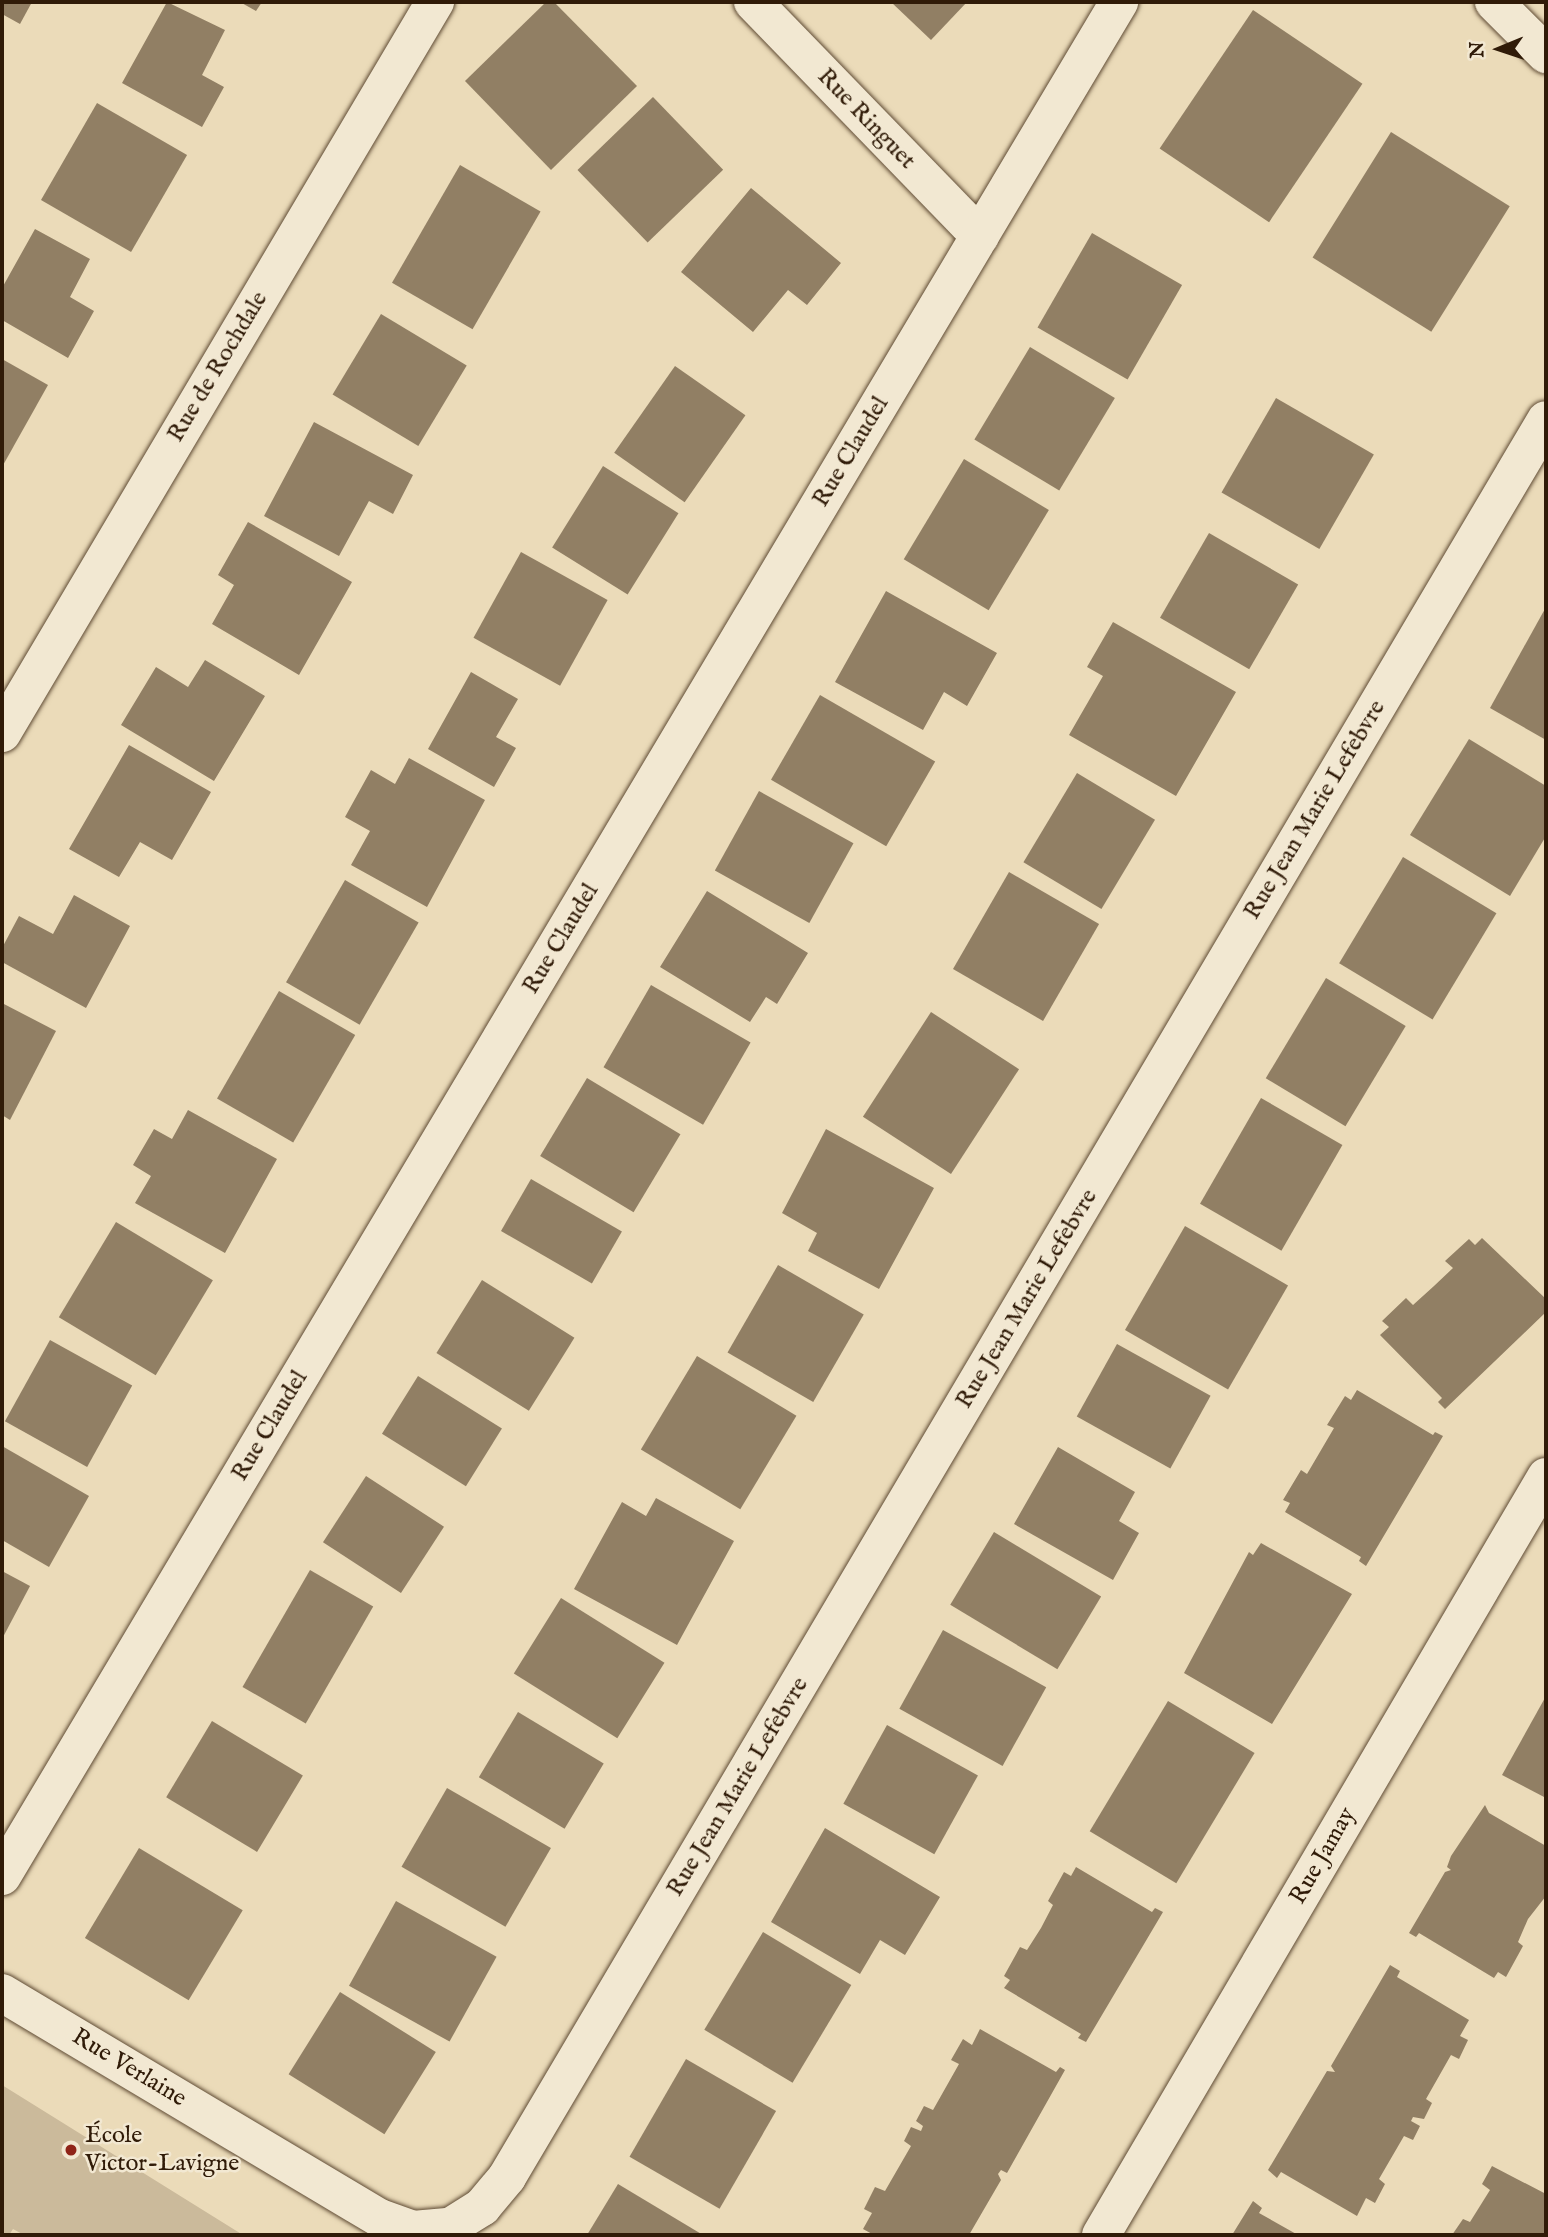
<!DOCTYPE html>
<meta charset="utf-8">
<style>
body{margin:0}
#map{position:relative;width:1548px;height:2237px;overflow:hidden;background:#ebdbb9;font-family:"IM FELL English",serif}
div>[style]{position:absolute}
.green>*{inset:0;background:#cbba9b}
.building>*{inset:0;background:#917f64;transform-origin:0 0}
.roads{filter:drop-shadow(0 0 2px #5f4b34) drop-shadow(0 0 2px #5f4b34)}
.minor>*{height:38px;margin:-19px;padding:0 19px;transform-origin:19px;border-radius:19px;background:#f2e8d2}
.tertiary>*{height:38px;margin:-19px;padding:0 19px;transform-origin:19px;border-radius:19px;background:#f2e8d2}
.dots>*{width:19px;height:19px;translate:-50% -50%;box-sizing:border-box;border:4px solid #f2e8d2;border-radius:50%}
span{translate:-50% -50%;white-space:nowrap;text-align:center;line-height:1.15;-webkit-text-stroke:5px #f2e8d2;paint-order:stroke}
.street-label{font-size:24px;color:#301b08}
.poi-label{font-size:24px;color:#301b08}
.left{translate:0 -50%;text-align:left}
.frame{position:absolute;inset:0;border:4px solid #301b08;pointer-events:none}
.north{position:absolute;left:1464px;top:14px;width:70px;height:70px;-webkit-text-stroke:5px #f2e8d2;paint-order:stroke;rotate:268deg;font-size:19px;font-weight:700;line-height:28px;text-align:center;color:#301b08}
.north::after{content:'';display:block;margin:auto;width:24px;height:32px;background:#301b08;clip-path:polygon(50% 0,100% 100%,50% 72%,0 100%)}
</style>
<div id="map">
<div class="green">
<i style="clip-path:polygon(2px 2085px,243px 2235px,24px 2235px,13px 2229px,9px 2235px,2px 2234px)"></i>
</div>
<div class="building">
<i style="clip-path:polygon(2px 2px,32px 2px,20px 24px,2px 14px)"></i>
<i style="clip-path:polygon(167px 2px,225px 30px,202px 75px,224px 87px,202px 127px,122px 83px)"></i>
<i style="clip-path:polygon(240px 2px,262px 2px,256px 11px)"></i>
<i style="clip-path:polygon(546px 2px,554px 2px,637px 86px,551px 170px,465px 81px)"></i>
<i style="clip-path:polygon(891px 2px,967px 2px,931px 40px)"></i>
<i style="left:1253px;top:10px;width:132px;height:167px;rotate:34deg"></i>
<i style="left:653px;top:97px;width:101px;height:105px;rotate:46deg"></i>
<i style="left:97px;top:103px;width:104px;height:112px;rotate:30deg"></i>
<i style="left:1391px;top:132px;width:140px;height:148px;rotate:32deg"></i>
<i style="left:460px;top:165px;width:93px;height:136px;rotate:30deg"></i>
<i style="clip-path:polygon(751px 188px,841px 263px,807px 305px,788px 290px,753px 332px,681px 272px)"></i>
<i style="clip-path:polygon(35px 229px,90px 259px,70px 297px,94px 311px,68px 358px,2px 320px,2px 288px)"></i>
<i style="left:1092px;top:233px;width:104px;height:109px;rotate:30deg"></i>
<i style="left:381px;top:314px;width:100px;height:94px;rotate:31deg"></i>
<i style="left:1030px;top:347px;width:99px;height:108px;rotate:31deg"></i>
<i style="clip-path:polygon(2px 359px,48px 385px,2px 467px)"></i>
<i style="left:675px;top:366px;width:86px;height:106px;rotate:35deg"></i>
<i style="left:1276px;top:398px;width:113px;height:109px;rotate:30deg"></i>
<i style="clip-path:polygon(314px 422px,413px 475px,393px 514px,369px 501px,339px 556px,264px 516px)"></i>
<i style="left:964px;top:459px;width:99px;height:117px;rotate:31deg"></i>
<i style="left:603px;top:466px;width:89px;height:96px;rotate:32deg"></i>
<i style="clip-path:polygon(248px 522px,352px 582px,299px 675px,212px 624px,234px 585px,218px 575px)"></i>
<i style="left:1209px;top:533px;width:103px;height:98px;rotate:30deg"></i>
<i style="left:521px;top:552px;width:99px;height:98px;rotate:29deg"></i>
<i style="clip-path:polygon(886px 591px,997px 653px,967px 706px,944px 692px,923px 730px,835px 682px)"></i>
<i style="clip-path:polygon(1546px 607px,1546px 740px,1490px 708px)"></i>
<i style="clip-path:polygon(1113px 622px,1236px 692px,1176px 796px,1069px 735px,1103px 676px,1087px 667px)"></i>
<i style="clip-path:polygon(205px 660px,265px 696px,214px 781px,121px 725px,156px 667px,188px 687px)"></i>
<i style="clip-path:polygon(471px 672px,518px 699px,496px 737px,516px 748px,494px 787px,428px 749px)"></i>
<i style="left:820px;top:695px;width:133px;height:98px;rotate:30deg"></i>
<i style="clip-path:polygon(1469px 739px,1546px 786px,1546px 836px,1510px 896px,1410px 835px)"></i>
<i style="clip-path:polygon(129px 745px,211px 792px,172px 860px,140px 842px,119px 877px,69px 849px)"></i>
<i style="clip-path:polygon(409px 758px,485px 800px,427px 907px,351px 865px,370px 831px,345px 817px,371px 770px,395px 784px)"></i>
<i style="left:1077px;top:773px;width:91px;height:104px;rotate:31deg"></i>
<i style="left:759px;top:791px;width:108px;height:91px;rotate:29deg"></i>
<i style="left:1403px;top:857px;width:109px;height:124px;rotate:31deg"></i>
<i style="left:1009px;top:872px;width:104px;height:112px;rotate:30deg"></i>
<i style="left:345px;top:880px;width:85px;height:118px;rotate:30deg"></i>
<i style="clip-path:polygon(707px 891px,808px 953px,777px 1004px,766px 997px,750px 1022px,660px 967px)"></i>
<i style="clip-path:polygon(74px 895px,130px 926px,86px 1008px,2px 962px,2px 948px,19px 916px,53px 934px)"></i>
<i style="left:1326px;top:978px;width:93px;height:117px;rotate:31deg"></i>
<i style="left:651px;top:985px;width:115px;height:95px;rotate:30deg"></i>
<i style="left:279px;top:991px;width:88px;height:124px;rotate:30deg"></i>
<i style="clip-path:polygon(2px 1003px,56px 1031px,10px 1120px,2px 1115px)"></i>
<i style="left:931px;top:1012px;width:105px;height:125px;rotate:33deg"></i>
<i style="left:587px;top:1078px;width:109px;height:91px;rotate:31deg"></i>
<i style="left:1261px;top:1098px;width:94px;height:122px;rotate:30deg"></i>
<i style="clip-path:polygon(188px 1110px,277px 1159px,225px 1253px,135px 1203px,151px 1176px,133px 1165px,154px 1129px,172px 1139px)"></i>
<i style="clip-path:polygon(826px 1129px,934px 1188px,879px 1289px,808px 1251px,817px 1233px,782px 1213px)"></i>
<i style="left:531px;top:1179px;width:105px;height:60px;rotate:30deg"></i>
<i style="left:116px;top:1222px;width:113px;height:111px;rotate:31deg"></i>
<i style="left:1185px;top:1226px;width:119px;height:120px;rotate:30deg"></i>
<i style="clip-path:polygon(1482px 1238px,1546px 1299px,1546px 1312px,1445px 1409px,1438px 1402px,1442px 1398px,1380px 1335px,1389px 1327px,1382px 1321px,1406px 1298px,1413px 1305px,1434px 1286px,1453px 1268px,1445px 1261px,1469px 1239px,1475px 1245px)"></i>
<i style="left:778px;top:1265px;width:99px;height:101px;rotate:30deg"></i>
<i style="left:482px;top:1280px;width:109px;height:86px;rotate:32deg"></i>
<i style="left:50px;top:1340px;width:94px;height:93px;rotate:29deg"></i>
<i style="left:1117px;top:1344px;width:107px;height:83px;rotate:29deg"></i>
<i style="left:697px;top:1356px;width:116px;height:109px;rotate:31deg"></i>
<i style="left:418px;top:1376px;width:99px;height:68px;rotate:32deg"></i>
<i style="clip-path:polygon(1357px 1390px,1433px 1435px,1435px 1432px,1443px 1436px,1366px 1566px,1359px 1561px,1361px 1557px,1285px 1512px,1290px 1503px,1283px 1500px,1301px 1470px,1307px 1474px,1334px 1428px,1327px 1425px,1345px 1396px,1351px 1400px)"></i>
<i style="clip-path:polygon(2px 1446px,89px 1496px,49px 1567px,2px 1540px)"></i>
<i style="clip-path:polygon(1058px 1447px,1135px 1492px,1119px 1521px,1139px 1533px,1113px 1580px,1014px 1524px)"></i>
<i style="left:366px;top:1476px;width:93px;height:79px;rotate:33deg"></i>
<i style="clip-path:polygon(656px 1498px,734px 1541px,677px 1645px,574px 1589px,622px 1502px,646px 1516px)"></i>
<i style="left:994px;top:1532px;width:125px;height:85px;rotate:31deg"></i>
<i style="clip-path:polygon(1261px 1543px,1352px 1594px,1272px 1724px,1184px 1673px,1249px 1552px,1253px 1555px)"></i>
<i style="left:310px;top:1570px;width:73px;height:135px;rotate:30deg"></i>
<i style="clip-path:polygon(2px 1571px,30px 1586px,2px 1639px)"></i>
<i style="left:561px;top:1598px;width:122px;height:89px;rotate:32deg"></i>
<i style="left:943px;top:1630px;width:118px;height:90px;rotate:29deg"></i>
<i style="clip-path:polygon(1546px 1696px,1546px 1798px,1502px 1775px)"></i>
<i style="left:1168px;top:1701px;width:101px;height:152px;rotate:31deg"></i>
<i style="left:518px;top:1712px;width:100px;height:76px;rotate:31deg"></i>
<i style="left:212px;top:1721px;width:106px;height:89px;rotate:31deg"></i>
<i style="left:887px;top:1725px;width:104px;height:90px;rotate:29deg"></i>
<i style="left:447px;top:1788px;width:120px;height:91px;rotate:30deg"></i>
<i style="clip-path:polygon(1485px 1805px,1489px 1813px,1546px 1846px,1546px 1896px,1528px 1919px,1518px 1942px,1523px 1946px,1506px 1977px,1498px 1972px,1494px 1978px,1419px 1933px,1416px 1937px,1409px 1933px,1445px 1872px,1451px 1870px,1447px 1867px,1451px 1856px)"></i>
<i style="clip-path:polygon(825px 1828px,940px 1897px,905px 1955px,880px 1940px,860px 1974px,771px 1922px)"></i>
<i style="left:139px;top:1848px;width:121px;height:105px;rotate:31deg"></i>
<i style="clip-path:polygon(1076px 1867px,1152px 1912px,1155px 1908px,1163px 1912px,1086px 2042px,1078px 2038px,1081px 2034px,1004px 1988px,1010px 1980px,1004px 1976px,1020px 1947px,1027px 1950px,1041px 1928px,1053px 1905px,1048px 1901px,1064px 1872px,1071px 1876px)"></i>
<i style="left:396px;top:1901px;width:115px;height:97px;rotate:29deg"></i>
<i style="left:763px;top:1932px;width:103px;height:114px;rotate:31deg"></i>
<i style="clip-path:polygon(1390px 1965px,1400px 1971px,1397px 1977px,1469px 2020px,1460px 2036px,1468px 2040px,1459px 2059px,1451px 2055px,1426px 2099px,1432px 2103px,1424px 2119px,1413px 2117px,1411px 2121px,1420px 2126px,1413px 2140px,1404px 2136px,1379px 2179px,1385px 2184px,1375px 2203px,1366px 2198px,1357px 2216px,1281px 2172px,1277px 2178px,1268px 2170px,1327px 2071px,1335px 2072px,1331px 2066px)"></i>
<i style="left:340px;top:1992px;width:113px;height:97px;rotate:32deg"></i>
<i style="clip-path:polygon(980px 2029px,1056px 2072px,1060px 2067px,1065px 2070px,1007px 2173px,1001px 2170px,998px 2174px,1001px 2180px,969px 2235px,874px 2235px,863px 2229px,872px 2213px,864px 2209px,875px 2187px,885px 2191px,911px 2146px,904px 2141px,911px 2127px,921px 2131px,923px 2126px,916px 2121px,924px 2106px,933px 2110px,959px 2064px,951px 2060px,963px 2039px,972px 2045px)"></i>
<i style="left:686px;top:2059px;width:104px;height:113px;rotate:30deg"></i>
<i style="clip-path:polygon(1492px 2166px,1546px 2194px,1546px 2235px,1452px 2235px,1463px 2219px,1470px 2222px,1490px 2190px,1482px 2184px)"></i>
<i style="clip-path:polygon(618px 2184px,703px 2235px,587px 2235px)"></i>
<i style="clip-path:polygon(1253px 2201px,1262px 2208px,1259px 2213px,1298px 2235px,1232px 2235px)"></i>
</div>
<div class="roads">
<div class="minor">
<i style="left:753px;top:2px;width:326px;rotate:45.9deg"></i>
<i style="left:2px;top:733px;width:850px;rotate:-59.36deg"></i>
<i style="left:2px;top:1876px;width:2182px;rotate:-59.2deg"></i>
<i style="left:2px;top:1993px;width:440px;rotate:30.8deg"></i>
<i style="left:380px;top:2218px;width:35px;rotate:20deg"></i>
<i style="left:413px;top:2230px;width:37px;rotate:-5deg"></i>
<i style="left:450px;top:2227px;width:38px;rotate:-32deg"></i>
<i style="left:482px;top:2207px;width:39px;rotate:-50deg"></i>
<i style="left:507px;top:2177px;width:2041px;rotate:-59.4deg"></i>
<i style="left:1101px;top:2235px;width:879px;rotate:-59.58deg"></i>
</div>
<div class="tertiary">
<i style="left:1494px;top:2px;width:74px;rotate:45deg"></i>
</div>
</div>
<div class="dots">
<i style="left:71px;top:2150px;background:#8f2418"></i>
</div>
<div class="street-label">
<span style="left:866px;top:119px;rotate:46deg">Rue Ringuet</span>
<span style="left:218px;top:367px;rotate:-59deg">Rue de Rochdale</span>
<span style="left:851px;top:452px;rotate:-59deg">Rue Claudel</span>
<span style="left:1315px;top:810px;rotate:-59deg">Rue Jean Marie Lefebvre</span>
<span style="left:561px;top:939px;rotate:-59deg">Rue Claudel</span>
<span style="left:1027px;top:1299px;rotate:-59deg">Rue Jean Marie Lefebvre</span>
<span style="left:270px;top:1426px;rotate:-59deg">Rue Claudel</span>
<span style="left:738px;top:1787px;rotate:-59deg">Rue Jean Marie Lefebvre</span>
<span style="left:1323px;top:1856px;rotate:-60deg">Rue Jamay</span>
<span style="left:129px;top:2068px;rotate:31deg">Rue Verlaine</span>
</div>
<div class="poi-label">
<span class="left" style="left:85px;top:2150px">École<br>Victor-Lavigne</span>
</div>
<div class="frame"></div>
<div class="north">N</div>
</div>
